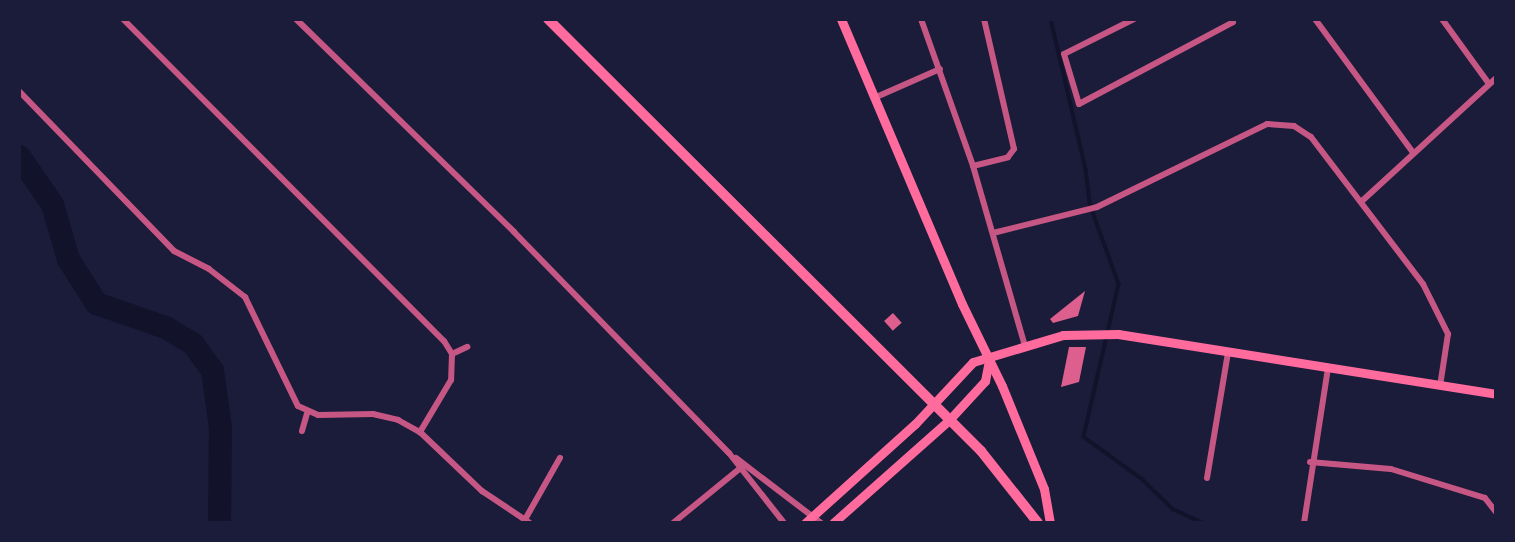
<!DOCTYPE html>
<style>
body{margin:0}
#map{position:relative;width:1515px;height:542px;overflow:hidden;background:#1b1b3a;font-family:Lora,serif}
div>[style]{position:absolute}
.stream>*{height:3.5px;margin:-1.75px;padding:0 1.75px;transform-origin:1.75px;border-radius:1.75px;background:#12122b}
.river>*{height:23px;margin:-11.5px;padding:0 11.5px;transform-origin:11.5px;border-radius:11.5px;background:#12122b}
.building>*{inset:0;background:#dd5f8e;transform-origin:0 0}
.minor>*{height:6px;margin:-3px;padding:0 3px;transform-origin:3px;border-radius:3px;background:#c65784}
.secondary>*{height:9px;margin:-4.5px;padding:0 4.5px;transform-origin:4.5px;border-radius:4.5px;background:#ff6b9d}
.trunk>*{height:10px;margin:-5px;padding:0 5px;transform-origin:5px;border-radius:5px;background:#ff6b9d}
span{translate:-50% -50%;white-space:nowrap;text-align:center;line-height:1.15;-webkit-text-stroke:5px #1b1b3a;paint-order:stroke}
.frame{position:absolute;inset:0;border:21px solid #1b1b3a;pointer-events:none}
</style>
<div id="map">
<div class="stream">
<i style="left:1051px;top:19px;width:155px;rotate:76.9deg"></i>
<i style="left:1086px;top:170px;width:34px;rotate:83deg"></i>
<i style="left:1090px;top:204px;width:85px;rotate:70.1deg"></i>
<i style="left:1119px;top:284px;width:157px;rotate:102.9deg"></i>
<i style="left:1084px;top:437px;width:72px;rotate:35.9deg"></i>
<i style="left:1142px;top:479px;width:43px;rotate:44.1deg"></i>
<i style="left:1173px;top:509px;width:33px;rotate:25deg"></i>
</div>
<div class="river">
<i style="left:19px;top:156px;width:58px;rotate:55.5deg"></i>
<i style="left:52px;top:204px;width:57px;rotate:73.8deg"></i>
<i style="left:68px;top:259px;width:52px;rotate:57.5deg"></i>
<i style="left:96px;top:303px;width:73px;rotate:19.2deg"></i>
<i style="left:165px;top:327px;width:33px;rotate:31deg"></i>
<i style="left:193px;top:344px;width:32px;rotate:54deg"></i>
<i style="left:212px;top:370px;width:58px;rotate:82deg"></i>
<i style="left:220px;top:427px;width:96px;rotate:90.6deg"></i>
</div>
<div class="building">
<i style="clip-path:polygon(1085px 291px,1078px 316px,1053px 323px,1050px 319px)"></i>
<i style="left:893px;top:313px;width:13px;height:12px;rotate:48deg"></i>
<i style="clip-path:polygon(1069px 347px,1086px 347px,1079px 382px,1061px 387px)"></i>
</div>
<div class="minor">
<i style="left:123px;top:19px;width:455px;rotate:45.1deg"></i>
<i style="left:444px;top:341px;width:15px;rotate:58deg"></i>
<i style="left:452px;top:354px;width:26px;rotate:92deg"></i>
<i style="left:451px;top:380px;width:61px;rotate:120.8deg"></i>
<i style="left:296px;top:19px;width:305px;rotate:44.3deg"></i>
<i style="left:514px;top:232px;width:308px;rotate:45.8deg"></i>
<i style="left:729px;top:453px;width:89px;rotate:51.8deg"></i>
<i style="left:921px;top:19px;width:156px;rotate:70.5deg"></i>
<i style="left:973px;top:166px;width:184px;rotate:73.9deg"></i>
<i style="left:1134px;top:19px;width:78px;rotate:153.4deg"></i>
<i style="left:1064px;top:54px;width:52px;rotate:73.3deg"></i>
<i style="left:1079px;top:104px;width:174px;rotate:-28deg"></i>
<i style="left:1233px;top:22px;width:4px;rotate:-124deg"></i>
<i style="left:1315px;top:19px;width:164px;rotate:53.7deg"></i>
<i style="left:1442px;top:19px;width:80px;rotate:54.1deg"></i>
<i style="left:19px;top:91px;width:223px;rotate:45.9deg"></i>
<i style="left:174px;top:251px;width:39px;rotate:27deg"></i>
<i style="left:209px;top:269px;width:46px;rotate:37.9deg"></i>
<i style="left:245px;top:297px;width:121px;rotate:64.1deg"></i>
<i style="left:298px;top:406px;width:22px;rotate:24deg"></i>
<i style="left:318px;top:415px;width:55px;rotate:-1deg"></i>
<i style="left:373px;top:414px;width:26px;rotate:13deg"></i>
<i style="left:398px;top:420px;width:25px;rotate:29deg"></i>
<i style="left:420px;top:432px;width:86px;rotate:43.6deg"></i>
<i style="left:482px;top:491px;width:58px;rotate:33.7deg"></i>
<i style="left:874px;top:98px;width:72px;rotate:-23.7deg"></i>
<i style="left:973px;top:166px;width:36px;rotate:-14deg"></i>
<i style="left:1008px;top:157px;width:10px;rotate:-53deg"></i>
<i style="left:1014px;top:149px;width:133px;rotate:-103deg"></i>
<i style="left:1362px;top:201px;width:182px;rotate:-42.5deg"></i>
<i style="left:993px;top:233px;width:107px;rotate:-14deg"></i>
<i style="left:1097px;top:207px;width:189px;rotate:-26deg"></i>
<i style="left:1267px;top:124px;width:27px;rotate:4deg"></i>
<i style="left:1294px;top:126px;width:20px;rotate:33deg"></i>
<i style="left:1311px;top:137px;width:185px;rotate:52.7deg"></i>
<i style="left:1423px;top:284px;width:56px;rotate:63.4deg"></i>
<i style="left:1448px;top:334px;width:53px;rotate:98.7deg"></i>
<i style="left:452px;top:354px;width:17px;rotate:-25deg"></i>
<i style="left:302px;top:431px;width:18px;rotate:-74deg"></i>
<i style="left:736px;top:458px;width:107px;rotate:37.4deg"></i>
<i style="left:1310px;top:462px;width:81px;rotate:4.9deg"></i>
<i style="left:1391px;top:469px;width:98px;rotate:17.1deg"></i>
<i style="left:1485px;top:498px;width:18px;rotate:52deg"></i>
<i style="left:1207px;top:478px;width:127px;rotate:-80.5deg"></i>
<i style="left:523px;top:523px;width:75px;rotate:-60.4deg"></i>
<i style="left:673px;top:523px;width:90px;rotate:-39.2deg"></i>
<i style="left:1304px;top:523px;width:157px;rotate:-81.2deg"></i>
</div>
<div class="secondary">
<i style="left:841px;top:19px;width:310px;rotate:67deg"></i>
<i style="left:962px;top:304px;width:91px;rotate:64deg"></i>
<i style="left:1002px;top:386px;width:111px;rotate:67.8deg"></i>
<i style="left:1044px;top:489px;width:35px;rotate:80deg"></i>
<i style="left:805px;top:523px;width:148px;rotate:-42deg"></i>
<i style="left:915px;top:424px;width:85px;rotate:-46.9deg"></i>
<i style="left:973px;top:362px;width:94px;rotate:-16.7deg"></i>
<i style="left:1063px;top:335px;width:55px;rotate:-1deg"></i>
<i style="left:1118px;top:334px;width:383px;rotate:9deg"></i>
<i style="left:833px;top:523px;width:157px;rotate:-41.6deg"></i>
<i style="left:950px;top:419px;width:52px;rotate:-47.4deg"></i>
<i style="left:985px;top:381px;width:21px;rotate:-79deg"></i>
</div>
<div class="trunk">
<i style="left:548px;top:19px;width:612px;rotate:44.93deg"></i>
<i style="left:981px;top:451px;width:92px;rotate:51.6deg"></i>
</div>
<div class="frame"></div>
</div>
